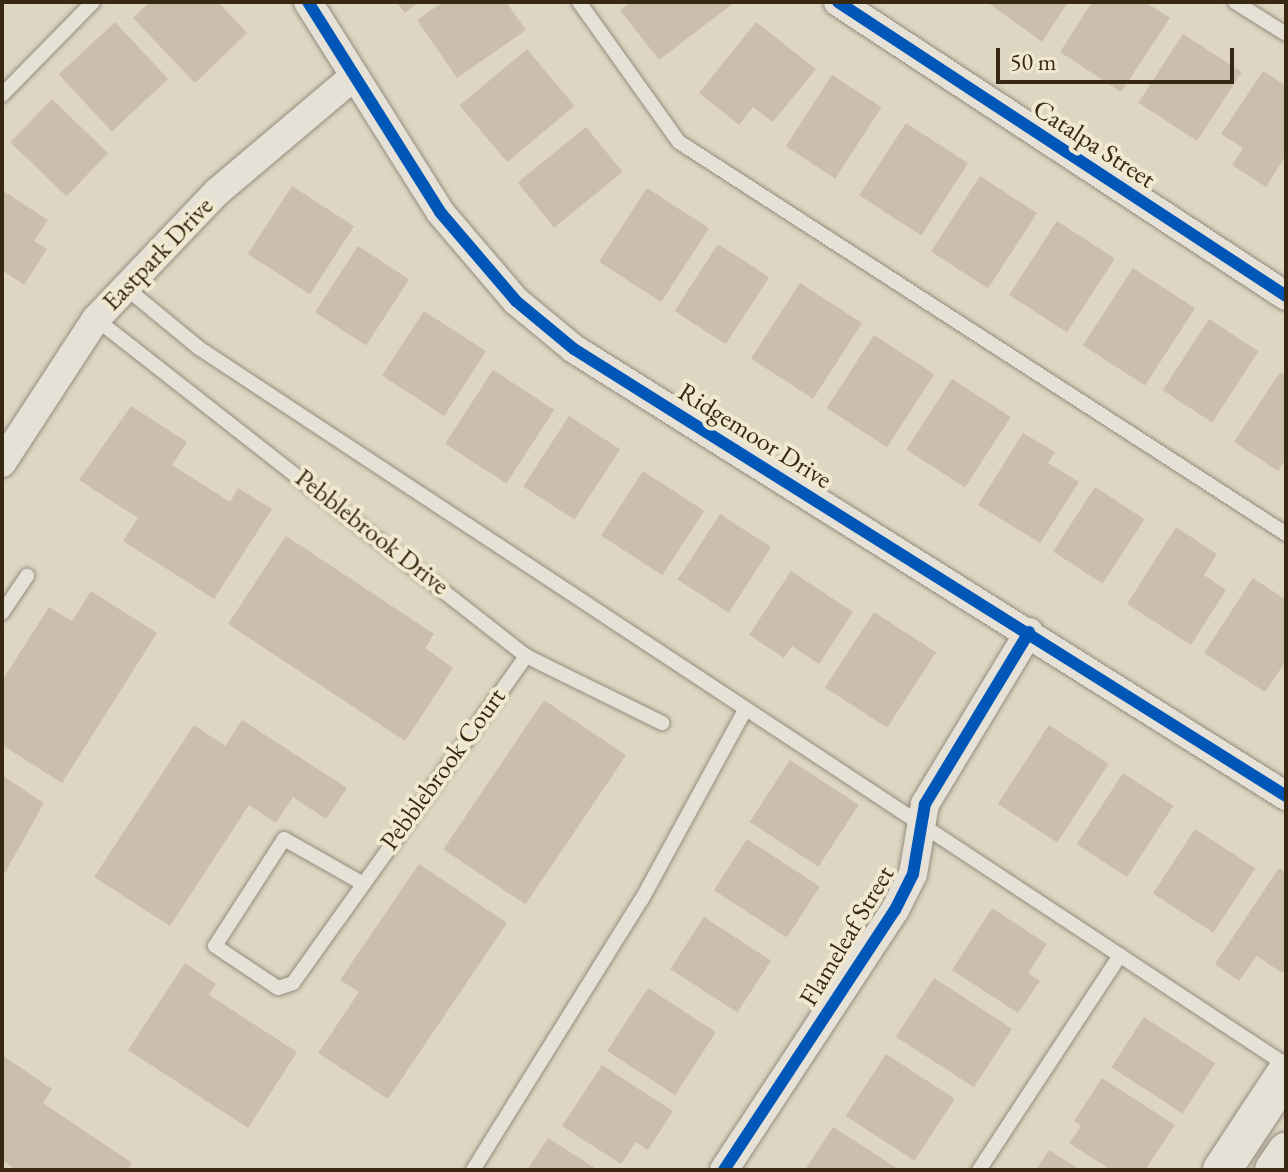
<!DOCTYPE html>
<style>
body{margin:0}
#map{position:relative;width:1288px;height:1172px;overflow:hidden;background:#ded6c2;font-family:"EB Garamond",serif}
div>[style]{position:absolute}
.building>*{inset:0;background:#ccbead;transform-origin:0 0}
.roads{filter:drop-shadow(0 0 2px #948d7f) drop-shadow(0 0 2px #948d7f)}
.lane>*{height:14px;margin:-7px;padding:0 7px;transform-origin:7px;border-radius:7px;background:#e5e1d7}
.street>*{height:28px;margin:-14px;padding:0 14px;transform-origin:14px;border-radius:14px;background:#e5e1d7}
.secondary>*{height:38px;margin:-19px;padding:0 19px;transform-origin:19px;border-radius:19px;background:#e5e1d7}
.cycleway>*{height:12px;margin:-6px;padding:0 6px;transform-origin:6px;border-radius:6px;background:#0057b8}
span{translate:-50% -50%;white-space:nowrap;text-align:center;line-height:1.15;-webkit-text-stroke:8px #f1e8d0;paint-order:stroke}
.street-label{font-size:26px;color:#392811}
.frame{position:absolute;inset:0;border:4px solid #392811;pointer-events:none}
.scale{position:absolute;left:996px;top:48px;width:238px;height:36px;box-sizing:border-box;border:4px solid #392811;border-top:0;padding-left:10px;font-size:24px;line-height:28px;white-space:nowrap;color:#392811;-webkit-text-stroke:6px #f1e8d0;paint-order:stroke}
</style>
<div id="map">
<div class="building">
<i style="clip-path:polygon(150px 2px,218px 2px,247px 33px,195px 83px,133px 18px)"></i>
<i style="clip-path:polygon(396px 2px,418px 2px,405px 13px)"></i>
<i style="clip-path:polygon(443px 2px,506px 2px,526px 30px,457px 78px,417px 20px)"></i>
<i style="clip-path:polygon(631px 2px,735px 2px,659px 60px,620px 10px)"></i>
<i style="clip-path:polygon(987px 2px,1068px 2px,1042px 42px)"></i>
<i style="clip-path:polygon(1092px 2px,1145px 2px,1170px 18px,1121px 92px,1060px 52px)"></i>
<i style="left:115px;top:22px;width:78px;height:77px;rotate:47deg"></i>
<i style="clip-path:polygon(756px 22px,816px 69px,773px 122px,753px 107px,739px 125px,699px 93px)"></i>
<i style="left:1183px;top:34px;width:70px;height:82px;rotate:33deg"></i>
<i style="left:527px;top:49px;width:74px;height:88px;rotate:50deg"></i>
<i style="clip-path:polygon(1263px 71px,1286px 86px,1286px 155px,1266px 187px,1232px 165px,1243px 148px,1221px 134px)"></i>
<i style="left:832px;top:75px;width:59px;height:85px;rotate:33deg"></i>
<i style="left:52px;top:99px;width:78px;height:60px;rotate:44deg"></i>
<i style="left:906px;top:123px;width:74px;height:86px;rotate:33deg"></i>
<i style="left:586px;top:127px;width:58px;height:88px;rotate:51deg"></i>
<i style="left:980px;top:176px;width:68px;height:90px;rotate:33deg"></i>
<i style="left:292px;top:186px;width:74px;height:81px;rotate:33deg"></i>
<i style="left:647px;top:188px;width:74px;height:88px;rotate:33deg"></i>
<i style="clip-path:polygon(2px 190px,48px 220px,34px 241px,47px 249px,24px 285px,2px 270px)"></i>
<i style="left:1057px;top:221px;width:69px;height:88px;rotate:33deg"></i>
<i style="left:718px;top:244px;width:61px;height:80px;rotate:33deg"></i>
<i style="left:358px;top:246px;width:61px;height:79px;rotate:33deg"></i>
<i style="left:1133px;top:268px;width:74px;height:92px;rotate:33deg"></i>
<i style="left:800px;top:283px;width:74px;height:90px;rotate:33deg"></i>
<i style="left:424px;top:311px;width:74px;height:77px;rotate:33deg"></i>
<i style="left:1209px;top:319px;width:59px;height:85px;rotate:33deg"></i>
<i style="left:874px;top:335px;width:72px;height:87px;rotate:33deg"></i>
<i style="left:493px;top:370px;width:73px;height:88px;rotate:33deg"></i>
<i style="clip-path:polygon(1280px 372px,1286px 376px,1286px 459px,1278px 471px,1234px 442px)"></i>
<i style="left:952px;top:379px;width:70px;height:84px;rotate:33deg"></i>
<i style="clip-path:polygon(131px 406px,187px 442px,172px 465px,230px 502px,238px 488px,272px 509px,214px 599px,123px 541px,138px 518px,79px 480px)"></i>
<i style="left:569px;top:416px;width:61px;height:84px;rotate:33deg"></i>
<i style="clip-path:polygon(1023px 433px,1055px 452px,1048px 463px,1079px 482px,1040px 543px,978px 505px)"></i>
<i style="left:643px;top:471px;width:73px;height:77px;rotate:33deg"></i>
<i style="left:1095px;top:487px;width:59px;height:77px;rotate:33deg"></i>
<i style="left:720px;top:514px;width:61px;height:78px;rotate:33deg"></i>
<i style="clip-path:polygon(1176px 527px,1217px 554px,1204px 575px,1226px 590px,1191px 645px,1127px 604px)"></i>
<i style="clip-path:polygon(286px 536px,434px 634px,425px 648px,453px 668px,405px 741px,228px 624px)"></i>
<i style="clip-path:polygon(791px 571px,853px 612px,819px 664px,792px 646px,784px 658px,749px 635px)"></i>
<i style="clip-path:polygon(1253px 578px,1286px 600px,1286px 661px,1265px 692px,1204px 653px)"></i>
<i style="clip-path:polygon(91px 591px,157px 633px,62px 783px,2px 745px,2px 681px,49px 607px,72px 621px)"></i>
<i style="left:874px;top:612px;width:74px;height:90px;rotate:33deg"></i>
<i style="left:544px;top:700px;width:99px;height:180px;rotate:34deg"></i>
<i style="clip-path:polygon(242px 720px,347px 788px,326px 819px,293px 797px,276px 823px,249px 805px,170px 926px,94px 877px,194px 725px,225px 746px)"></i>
<i style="left:1049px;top:725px;width:71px;height:94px;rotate:33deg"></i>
<i style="left:790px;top:760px;width:82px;height:74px;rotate:33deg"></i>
<i style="left:1123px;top:773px;width:60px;height:85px;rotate:33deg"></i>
<i style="clip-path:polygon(2px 775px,44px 803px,2px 878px)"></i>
<i style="left:1195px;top:829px;width:72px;height:77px;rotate:33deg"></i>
<i style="left:747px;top:839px;width:87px;height:61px;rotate:33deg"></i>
<i style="clip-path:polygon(419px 864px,507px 923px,388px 1099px,318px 1053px,359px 992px,340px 980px)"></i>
<i style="clip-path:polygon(1279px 868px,1286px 873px,1286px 968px,1282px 973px,1257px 956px,1239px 981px,1215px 964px)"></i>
<i style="clip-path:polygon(992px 908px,1047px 944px,1028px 973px,1040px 981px,1018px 1013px,952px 970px)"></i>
<i style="left:704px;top:917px;width:80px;height:62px;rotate:33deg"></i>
<i style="clip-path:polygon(185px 963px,216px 984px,209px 995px,297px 1052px,248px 1128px,128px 1050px)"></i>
<i style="left:934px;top:978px;width:93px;height:70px;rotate:33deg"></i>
<i style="left:648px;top:988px;width:81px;height:75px;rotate:33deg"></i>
<i style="left:1144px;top:1017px;width:85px;height:60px;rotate:33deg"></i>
<i style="left:886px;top:1054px;width:82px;height:74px;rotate:33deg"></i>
<i style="clip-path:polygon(2px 1055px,52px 1089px,43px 1103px,132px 1163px,128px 1170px,16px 1170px,2px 1160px)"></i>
<i style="clip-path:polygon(602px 1065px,673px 1111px,648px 1150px,636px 1142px,621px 1164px,562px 1126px)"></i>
<i style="clip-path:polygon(1102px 1078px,1175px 1125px,1145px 1170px,1111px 1170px,1069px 1143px,1081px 1126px,1074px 1121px)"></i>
<i style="clip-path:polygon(833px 1127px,900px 1170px,805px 1170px)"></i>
<i style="clip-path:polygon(548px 1138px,598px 1170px,527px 1170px)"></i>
<i style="clip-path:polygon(1049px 1150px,1080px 1170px,1036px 1170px)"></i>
</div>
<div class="roads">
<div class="lane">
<i style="left:579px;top:2px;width:172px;rotate:54.5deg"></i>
<i style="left:679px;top:142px;width:723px;rotate:32.85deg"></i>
<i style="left:1235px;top:2px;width:60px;rotate:32.1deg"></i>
<i style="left:2px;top:95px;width:130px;rotate:-45.6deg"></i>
<i style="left:125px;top:287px;width:96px;rotate:39.5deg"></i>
<i style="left:199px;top:348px;width:1302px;rotate:33.41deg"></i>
<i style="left:96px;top:319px;width:546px;rotate:38.09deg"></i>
<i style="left:526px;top:656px;width:152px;rotate:26.2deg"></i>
<i style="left:2px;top:613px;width:45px;rotate:-56deg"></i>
<i style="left:360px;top:882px;width:87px;rotate:-150.5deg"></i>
<i style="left:284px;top:839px;width:127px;rotate:122.8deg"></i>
<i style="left:215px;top:946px;width:76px;rotate:33.7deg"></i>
<i style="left:278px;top:988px;width:16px;rotate:-18deg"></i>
<i style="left:293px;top:983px;width:402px;rotate:-54.5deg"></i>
<i style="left:473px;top:1170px;width:319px;rotate:-58.1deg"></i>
<i style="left:642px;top:899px;width:215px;rotate:-61.4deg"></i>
<i style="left:979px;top:1170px;width:257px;rotate:-56.7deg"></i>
</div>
<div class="street">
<i style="left:308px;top:2px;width:248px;rotate:57.8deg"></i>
<i style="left:440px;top:212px;width:117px;rotate:49.5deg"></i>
<i style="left:516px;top:301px;width:75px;rotate:39.6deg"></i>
<i style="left:574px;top:349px;width:841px;rotate:32.12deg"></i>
<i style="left:838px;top:2px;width:536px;rotate:33.27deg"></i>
<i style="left:2px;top:463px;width:172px;rotate:-56.9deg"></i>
<i style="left:96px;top:319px;width:175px;rotate:-46.4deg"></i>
<i style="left:217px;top:192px;width:177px;rotate:-40.2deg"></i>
<i style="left:724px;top:1170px;width:311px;rotate:-56.7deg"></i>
<i style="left:895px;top:910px;width:40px;rotate:-63.4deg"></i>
<i style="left:913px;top:874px;width:71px;rotate:-80.3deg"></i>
<i style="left:925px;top:804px;width:201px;rotate:-58.8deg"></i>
</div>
<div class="secondary">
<i style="left:1222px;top:1170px;width:116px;rotate:-56.6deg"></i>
<i style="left:1274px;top:1170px;width:22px;rotate:-56deg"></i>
</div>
</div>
<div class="cycleway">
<i style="left:308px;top:2px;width:248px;rotate:57.8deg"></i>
<i style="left:440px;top:212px;width:117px;rotate:49.5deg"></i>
<i style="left:516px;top:301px;width:75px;rotate:39.6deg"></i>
<i style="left:574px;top:349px;width:841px;rotate:32.12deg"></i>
<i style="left:838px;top:2px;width:536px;rotate:33.27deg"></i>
<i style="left:724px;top:1170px;width:311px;rotate:-56.7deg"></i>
<i style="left:895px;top:910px;width:40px;rotate:-63.4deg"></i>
<i style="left:913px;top:874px;width:71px;rotate:-80.3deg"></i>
<i style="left:925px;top:804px;width:201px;rotate:-58.8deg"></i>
</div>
<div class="street-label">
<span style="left:1094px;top:144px;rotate:33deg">Catalpa Street</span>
<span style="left:158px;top:254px;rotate:-46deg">Eastpark Drive</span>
<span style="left:755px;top:436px;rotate:32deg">Ridgemoor Drive</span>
<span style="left:372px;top:532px;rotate:38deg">Pebblebrook Drive</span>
<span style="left:443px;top:769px;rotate:-54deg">Pebblebrook Court</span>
<span style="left:847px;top:936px;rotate:-59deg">Flameleaf Street</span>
</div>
<div class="frame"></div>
<div class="scale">50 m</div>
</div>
